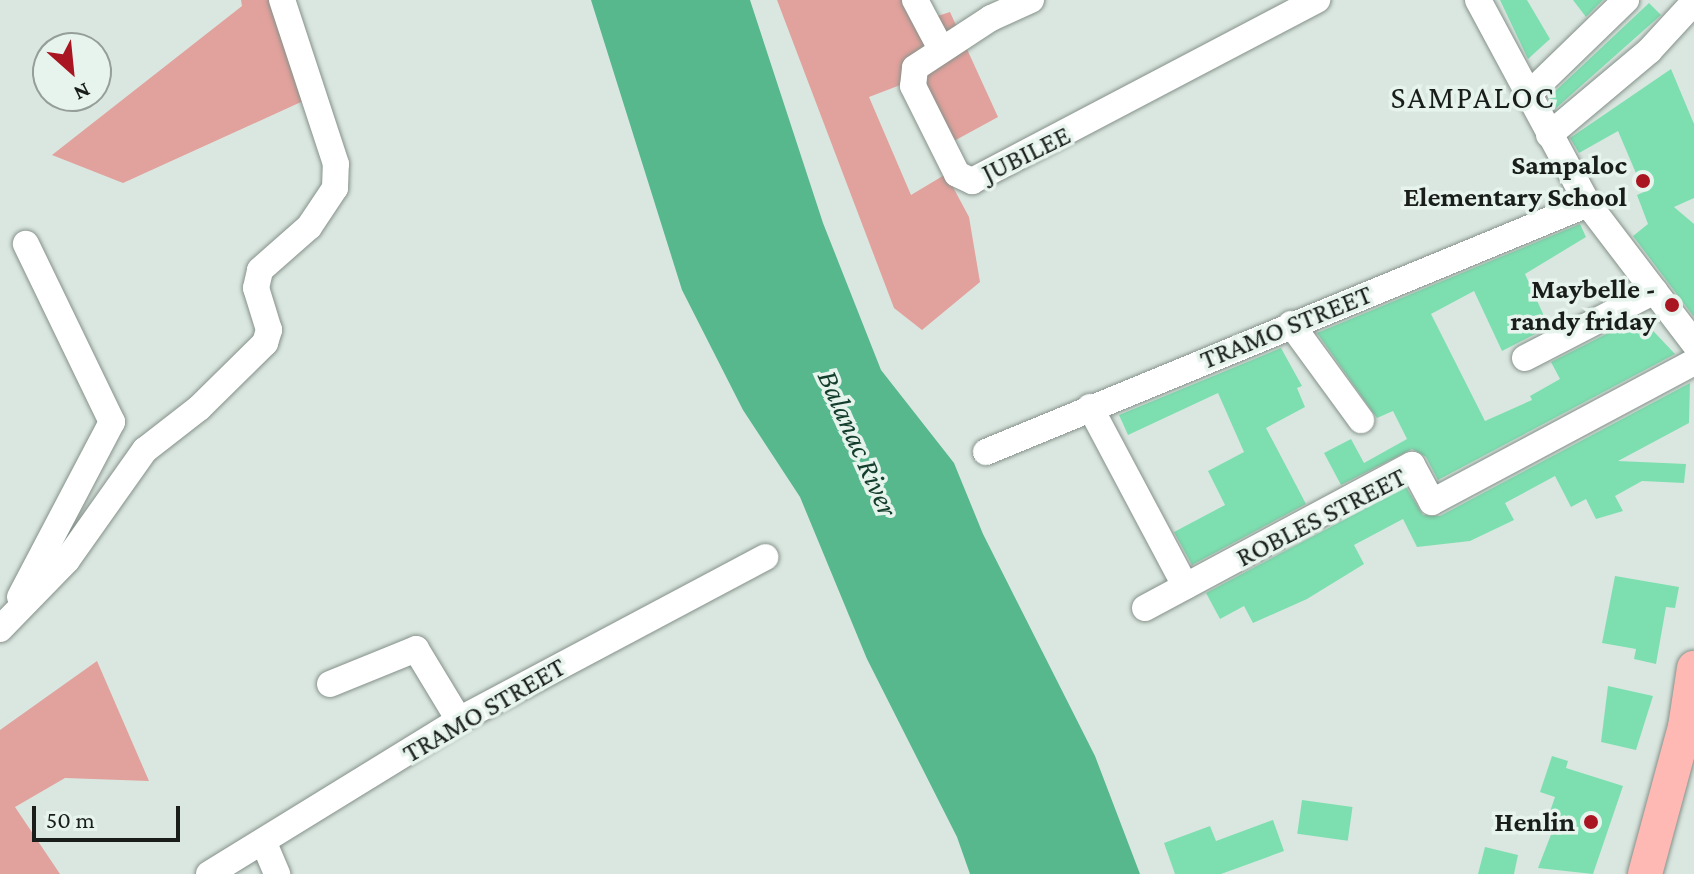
<!DOCTYPE html>
<style>
body{margin:0}
#map{position:relative;width:1694px;height:874px;overflow:hidden;background:#dae7e0;font-family:"Crimson Pro",serif}
div>[style]{position:absolute}
.green>*{inset:0;background:#e1a19c}
.water>*{inset:0;background:#56b88c}
.building>*{inset:0;background:#7ddfb0;transform-origin:0 0}
.roads{filter:drop-shadow(0 0 2px #85918a) drop-shadow(0 0 2px #85918a)}
.minor>*{height:26px;margin:-13px;padding:0 13px;transform-origin:13px;border-radius:13px;background:#fff}
.major>*{height:34px;margin:-17px;padding:0 17px;transform-origin:17px;border-radius:17px;background:#feb9b5}
.dots>*{width:22px;height:22px;translate:-50% -50%;box-sizing:border-box;border:4px solid #e7f4ed;border-radius:50%}
span{translate:-50% -50%;white-space:nowrap;text-align:center;line-height:1.15;-webkit-text-stroke:7px #e7f4ed;paint-order:stroke}
.street-label{font-size:28px;color:#191e1b}
.poi-label{font-size:28px;color:#191e1b;font-weight:700}
.right{translate:-100% -50%;text-align:right}
.water-label{font-size:30px;color:#143e2c;font-style:italic}
.quarter-label{font-size:32px;color:#191e1b;letter-spacing:2px}
.north{position:absolute;left:32px;top:32px;width:80px;height:80px;box-sizing:border-box;background:#e7f4ed;border:2px solid #959e99;border-radius:50%;rotate:153deg;font-size:22px;font-weight:700;line-height:32px;text-align:center;color:#191e1b}
.north::after{content:'';display:block;margin:auto;width:28px;height:36px;background:#aa1522;clip-path:polygon(50% 0,100% 100%,50% 72%,0 100%)}
.scale{position:absolute;left:32px;top:806px;width:148px;height:36px;box-sizing:border-box;border:4px solid #191e1b;border-top:0;padding-left:10px;font-size:24px;line-height:28px;white-space:nowrap;color:#191e1b;-webkit-text-stroke:6px #e7f4ed;paint-order:stroke}
</style>
<div id="map">
<div class="green">
<i style="clip-path:polygon(241px 0,282px 0,312px 97px,123px 183px,52px 155px,242px 6px)"></i>
<i style="clip-path:polygon(777px 0,908px 0,916px 23px,950px 12px,998px 117px,954px 141px,903px 84px,869px 97px,911px 195px,946px 174px,969px 217px,980px 282px,922px 330px,894px 308px)"></i>
<i style="clip-path:polygon(97px 661px,149px 781px,65px 778px,15px 807px,60px 874px,0 874px,0 730px)"></i>
</div>
<div class="water">
<i style="clip-path:polygon(591px 0,750px 0,823px 223px,881px 370px,954px 463px,983px 534px,1095px 756px,1140px 874px,970px 874px,957px 837px,867px 659px,800px 497px,743px 410px,682px 290px)"></i>
</div>
<div class="building">
<i style="clip-path:polygon(1500px 0,1527px 0,1550px 39px,1528px 59px)"></i>
<i style="clip-path:polygon(1573px 0,1603px 0,1586px 17px)"></i>
<i style="clip-path:polygon(1649px 3px,1661px 15px,1555px 109px,1549px 97px)"></i>
<i style="clip-path:polygon(1671px 69px,1694px 124px,1694px 198px,1674px 207px,1694px 224px,1694px 317px,1633px 236px,1648px 224px,1637px 195px,1644px 192px,1618px 131px,1579px 153px,1570px 138px)"></i>
<i style="clip-path:polygon(1580px 224px,1586px 237px,1525px 274px,1549px 327px,1502px 351px,1474px 291px,1431px 314px,1485px 421px,1532px 400px,1530px 396px,1560px 379px,1551px 362px,1640px 317px,1675px 354px,1438px 480px,1426px 457px,1412px 449px,1341px 485px,1324px 453px,1351px 439px,1364px 463px,1407px 439px,1393px 411px,1377px 418px,1317px 333px)"></i>
<i style="clip-path:polygon(1281px 348px,1302px 386px,1297px 388px,1305px 407px,1266px 428px,1306px 504px,1192px 565px,1174px 532px,1225px 505px,1208px 471px,1244px 452px,1218px 393px,1128px 435px,1119px 415px)"></i>
<i style="clip-path:polygon(1690px 383px,1689px 423px,1618px 461px,1686px 464px,1684px 483px,1642px 481px,1615px 496px,1623px 511px,1596px 519px,1586px 499px,1571px 507px,1555px 476px,1505px 503px,1514px 520px,1470px 541px,1417px 547px,1403px 519px,1354px 545px,1364px 564px,1307px 599px,1253px 623px,1244px 606px,1220px 619px,1206px 593px,1406px 487px,1423px 515px,1440px 516px)"></i>
<i style="clip-path:polygon(1615px 576px,1679px 587px,1675px 608px,1666px 607px,1656px 664px,1634px 659px,1636px 649px,1602px 643px)"></i>
<i style="clip-path:polygon(1608px 686px,1653px 696px,1636px 750px,1601px 742px)"></i>
<i style="clip-path:polygon(1552px 756px,1568px 761px,1566px 768px,1623px 786px,1593px 874px,1538px 868px,1552px 832px,1544px 829px,1555px 797px,1540px 792px)"></i>
<i style="left:1302px;top:800px;width:51px;height:34px;rotate:8deg"></i>
<i style="clip-path:polygon(1273px 820px,1284px 851px,1221px 874px,1175px 874px,1164px 843px,1210px 826px,1216px 841px)"></i>
<i style="clip-path:polygon(1485px 847px,1518px 855px,1514px 874px,1478px 874px)"></i>
</div>
<div class="roads">
<div class="minor">
<i style="left:915px;top:0;width:55px;rotate:62deg"></i>
<i style="left:1031px;top:0;width:44px;rotate:155.8deg"></i>
<i style="left:991px;top:18px;width:91px;rotate:146.7deg"></i>
<i style="left:915px;top:68px;width:18px;rotate:96deg"></i>
<i style="left:913px;top:86px;width:98px;rotate:63.4deg"></i>
<i style="left:957px;top:174px;width:17px;rotate:25deg"></i>
<i style="left:972px;top:181px;width:390px;rotate:-27.7deg"></i>
<i style="left:1478px;top:0;width:232px;rotate:61.7deg"></i>
<i style="left:1588px;top:204px;width:175px;rotate:52.7deg"></i>
<i style="left:1527px;top:96px;width:138px;rotate:-44.1deg"></i>
<i style="left:1549px;top:135px;width:131px;rotate:-40deg"></i>
<i style="left:1649px;top:51px;width:67px;rotate:-47.4deg"></i>
<i style="left:1291px;top:324px;width:119px;rotate:53.9deg"></i>
<i style="left:1525px;top:358px;width:146px;rotate:-27.3deg"></i>
<i style="left:1090px;top:407px;width:203px;rotate:62deg"></i>
<i style="left:986px;top:452px;width:651px;rotate:-22.39deg"></i>
<i style="left:20px;top:597px;width:198px;rotate:-62.3deg"></i>
<i style="left:112px;top:422px;width:198px;rotate:-115.8deg"></i>
<i style="left:1145px;top:608px;width:303px;rotate:-28.2deg"></i>
<i style="left:1412px;top:465px;width:42px;rotate:61.6deg"></i>
<i style="left:1432px;top:502px;width:297px;rotate:-28.1deg"></i>
<i style="left:0;top:629px;width:96px;rotate:-45.8deg"></i>
<i style="left:67px;top:560px;width:135px;rotate:-54.7deg"></i>
<i style="left:145px;top:450px;width:68px;rotate:-37.9deg"></i>
<i style="left:199px;top:408px;width:93px;rotate:-44.6deg"></i>
<i style="left:265px;top:343px;width:14px;rotate:-73deg"></i>
<i style="left:269px;top:330px;width:44px;rotate:-107.2deg"></i>
<i style="left:256px;top:288px;width:18px;rotate:-77deg"></i>
<i style="left:260px;top:270px;width:65px;rotate:-41.3deg"></i>
<i style="left:309px;top:227px;width:47px;rotate:-56.3deg"></i>
<i style="left:335px;top:188px;width:24px;rotate:-88deg"></i>
<i style="left:336px;top:164px;width:173px;rotate:-108.2deg"></i>
<i style="left:330px;top:684px;width:93px;rotate:-22.1deg"></i>
<i style="left:416px;top:649px;width:83px;rotate:58.8deg"></i>
<i style="left:264px;top:843px;width:34px;rotate:67deg"></i>
<i style="left:209px;top:874px;width:294px;rotate:-31.6deg"></i>
<i style="left:459px;top:720px;width:347px;rotate:-28deg"></i>
</div>
<div class="major">
<i style="left:1645px;top:874px;width:152px;rotate:-74.8deg"></i>
<i style="left:1685px;top:727px;width:60px;rotate:-81.3deg"></i>
</div>
</div>
<div class="dots">
<i style="left:1643px;top:181px;background:#aa1522"></i>
<i style="left:1672px;top:305px;background:#aa1522"></i>
<i style="left:1591px;top:822px;background:#aa1522"></i>
</div>
<div class="street-label">
<span style="left:1026px;top:154px;rotate:-26deg">JUBILEE</span>
<span style="left:1286px;top:327px;rotate:-22deg">TRAMO STREET</span>
<span style="left:1321px;top:517px;rotate:-27deg">ROBLES STREET</span>
<span style="left:484px;top:710px;rotate:-30deg">TRAMO STREET</span>
</div>
<div class="poi-label">
<span class="right" style="left:1627px;top:181px">Sampaloc<br>Elementary School</span>
<span class="right" style="left:1656px;top:305px">Maybelle -<br>randy friday</span>
<span class="right" style="left:1575px;top:822px">Henlin</span>
</div>
<div class="water-label">
<span style="left:858px;top:443px;rotate:66deg">Balanac River</span>
</div>
<div class="quarter-label">
<span style="left:1473px;top:97px">SAMPALOC</span>
</div>
<div class="north">N</div>
<div class="scale">50 m</div>
</div>
